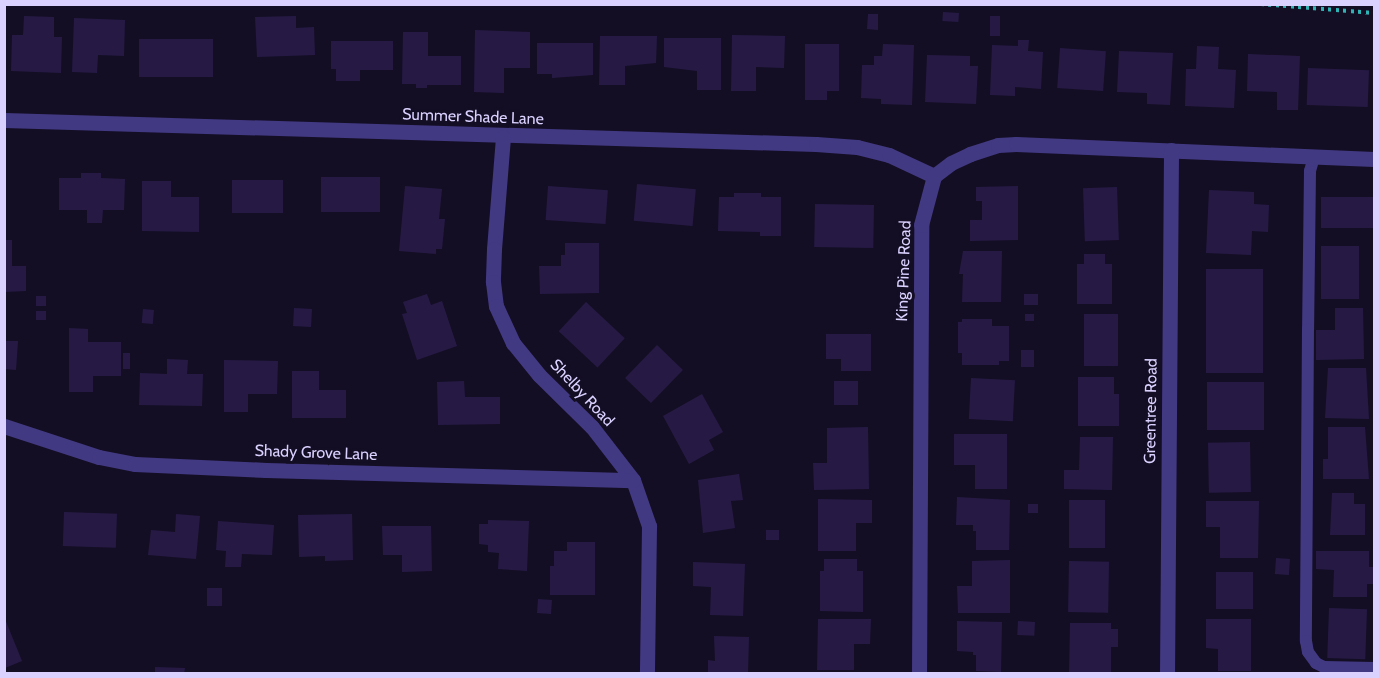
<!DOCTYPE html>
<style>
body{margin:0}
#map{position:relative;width:1379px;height:678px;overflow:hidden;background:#140e24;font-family:Cabin,sans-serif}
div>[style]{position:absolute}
.building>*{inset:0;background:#261a45;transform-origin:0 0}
.path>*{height:4px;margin-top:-2px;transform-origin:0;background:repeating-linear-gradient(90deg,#2fb3b5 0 3px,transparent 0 7.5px)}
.lane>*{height:12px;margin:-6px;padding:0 6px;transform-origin:6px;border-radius:6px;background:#423983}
.street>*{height:15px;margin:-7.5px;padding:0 7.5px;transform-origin:7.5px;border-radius:7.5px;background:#423983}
span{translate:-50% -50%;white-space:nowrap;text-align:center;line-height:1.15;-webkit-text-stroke:6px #140e24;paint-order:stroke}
.street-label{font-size:16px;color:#dad1ff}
.frame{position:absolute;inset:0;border:6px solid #dad1ff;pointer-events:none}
</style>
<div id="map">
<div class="building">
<i style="left:943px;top:12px;width:16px;height:9px;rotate:4deg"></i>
<i style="clip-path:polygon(868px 14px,878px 14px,878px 30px,867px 29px)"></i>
<i style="clip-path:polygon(24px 16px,54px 17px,54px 37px,62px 37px,61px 73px,11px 71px,12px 35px,23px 35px)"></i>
<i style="clip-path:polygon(296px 16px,296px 28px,314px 27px,315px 55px,257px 57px,255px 17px)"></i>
<i style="left:990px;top:16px;width:10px;height:20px"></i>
<i style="clip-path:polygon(74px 18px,125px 20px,124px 56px,98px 55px,97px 73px,72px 72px)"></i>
<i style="clip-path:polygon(475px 30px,530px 32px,530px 68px,504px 68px,504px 93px,474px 92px)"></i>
<i style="clip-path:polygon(403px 32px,428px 32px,428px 56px,461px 56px,461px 85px,427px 85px,427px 88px,416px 88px,416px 84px,402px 84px)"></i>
<i style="clip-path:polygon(732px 35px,785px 36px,784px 68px,756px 67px,756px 91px,731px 91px)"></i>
<i style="clip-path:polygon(600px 36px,657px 36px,656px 63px,625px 66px,625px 85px,599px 85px)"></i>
<i style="clip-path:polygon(664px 38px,721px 38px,721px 90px,697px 90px,697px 71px,664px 67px)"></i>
<i style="left:139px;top:39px;width:74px;height:38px"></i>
<i style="clip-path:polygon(1018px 40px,1029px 40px,1028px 51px,1043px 52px,1041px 89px,1015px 87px,1015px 96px,990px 95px,992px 45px,1018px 46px)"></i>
<i style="clip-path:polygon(331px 41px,393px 41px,393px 70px,360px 70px,360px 81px,336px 81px,336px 69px,331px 69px)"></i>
<i style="clip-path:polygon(537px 43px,593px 43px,593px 75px,552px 78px,552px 74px,537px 74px)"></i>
<i style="clip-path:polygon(805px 44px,839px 44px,839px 91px,827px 91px,827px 100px,805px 100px)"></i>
<i style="clip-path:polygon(883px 44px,914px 45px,912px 105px,881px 104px,881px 99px,861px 98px,862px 65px,874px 65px,874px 56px,882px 56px)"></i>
<i style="clip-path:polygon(1197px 46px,1219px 47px,1218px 69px,1236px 70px,1234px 108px,1185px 106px,1186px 69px,1196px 69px)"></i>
<i style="left:1060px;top:48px;width:46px;height:40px;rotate:4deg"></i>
<i style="clip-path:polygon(1119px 51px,1173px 53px,1170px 105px,1147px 104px,1147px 93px,1117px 92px)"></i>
<i style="clip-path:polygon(1248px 54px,1300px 56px,1298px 110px,1277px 110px,1277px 92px,1247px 91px)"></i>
<i style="clip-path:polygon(927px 55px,970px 56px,970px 66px,978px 66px,976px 104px,925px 102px)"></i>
<i style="left:1308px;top:68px;width:61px;height:37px;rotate:2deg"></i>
<i style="clip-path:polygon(81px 173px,101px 173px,101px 178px,125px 179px,124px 210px,103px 210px,102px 223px,87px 223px,87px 210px,59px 210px,59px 178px,81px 178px)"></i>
<i style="left:321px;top:177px;width:59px;height:35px"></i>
<i style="left:232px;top:180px;width:51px;height:33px"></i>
<i style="clip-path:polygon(142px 181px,171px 181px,171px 197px,199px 197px,199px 232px,142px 231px)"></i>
<i style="left:637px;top:184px;width:59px;height:37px;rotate:5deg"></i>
<i style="clip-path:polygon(405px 186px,442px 189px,439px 219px,445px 219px,442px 249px,436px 249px,436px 254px,399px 251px)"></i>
<i style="left:548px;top:186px;width:60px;height:34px;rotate:4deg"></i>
<i style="clip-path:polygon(1018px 186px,1018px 240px,970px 241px,970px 220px,982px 220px,982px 201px,976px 201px,976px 187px)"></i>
<i style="left:1117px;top:187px;width:53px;height:34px;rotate:88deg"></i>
<i style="clip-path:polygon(1209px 190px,1254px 192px,1254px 204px,1269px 205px,1268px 232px,1252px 231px,1251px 255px,1206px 253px)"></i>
<i style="clip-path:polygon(734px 193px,761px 193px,761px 197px,781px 197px,781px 236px,760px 236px,760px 232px,718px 231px,719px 197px,734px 197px)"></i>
<i style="left:1321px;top:197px;width:52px;height:31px"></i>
<i style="left:815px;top:204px;width:59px;height:43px;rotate:1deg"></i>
<i style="clip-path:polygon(4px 240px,12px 240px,12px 266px,26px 266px,26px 291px,4px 292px)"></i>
<i style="clip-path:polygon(565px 243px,599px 243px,599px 293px,540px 294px,539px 266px,561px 266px,561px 255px,565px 255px)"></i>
<i style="left:1321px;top:246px;width:38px;height:53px"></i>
<i style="clip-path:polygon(963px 251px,1002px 251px,1001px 302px,962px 302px,963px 274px,959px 274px)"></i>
<i style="clip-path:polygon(1084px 254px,1105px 254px,1105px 264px,1112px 264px,1112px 304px,1077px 304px,1077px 264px,1084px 264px)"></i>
<i style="left:1206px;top:269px;width:57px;height:104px"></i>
<i style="clip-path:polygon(427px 294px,431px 305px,442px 301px,457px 346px,417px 360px,402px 314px,407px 313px,403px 302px)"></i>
<i style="left:1038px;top:294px;width:11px;height:14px;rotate:90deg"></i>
<i style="left:36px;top:296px;width:10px;height:10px"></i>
<i style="left:586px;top:302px;width:53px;height:40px;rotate:43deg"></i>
<i style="left:294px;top:308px;width:18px;height:18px;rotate:3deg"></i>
<i style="clip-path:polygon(1335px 308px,1363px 308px,1364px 359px,1316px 360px,1316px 330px,1335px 330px)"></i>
<i style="left:143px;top:309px;width:11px;height:14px;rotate:5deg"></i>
<i style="left:36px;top:311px;width:10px;height:9px"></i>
<i style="left:1025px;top:314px;width:9px;height:7px"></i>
<i style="left:1084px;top:314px;width:34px;height:52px"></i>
<i style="clip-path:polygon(962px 319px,992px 319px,992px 326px,1009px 326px,1009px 361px,999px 361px,999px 365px,962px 365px,962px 353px,958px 353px,958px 322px,962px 322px)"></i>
<i style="clip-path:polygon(69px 328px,88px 329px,88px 342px,121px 342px,121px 376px,93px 376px,93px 392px,69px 392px)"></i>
<i style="clip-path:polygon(826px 334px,871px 334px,871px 371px,841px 371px,841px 359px,826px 359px)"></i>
<i style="clip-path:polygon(4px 341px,18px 341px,16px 370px,4px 369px)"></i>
<i style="left:657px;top:345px;width:36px;height:46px;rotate:44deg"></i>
<i style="left:1021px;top:350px;width:13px;height:17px"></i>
<i style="left:123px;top:353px;width:7px;height:16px"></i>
<i style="clip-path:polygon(167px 359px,188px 360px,187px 374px,203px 374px,202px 406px,139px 405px,140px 373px,167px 374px)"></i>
<i style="clip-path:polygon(224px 360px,278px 361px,277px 394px,248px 394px,248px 412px,224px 412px)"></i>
<i style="clip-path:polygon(1328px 368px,1366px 368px,1369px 419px,1325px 418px)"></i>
<i style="clip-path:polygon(292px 371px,319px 371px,319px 390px,346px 390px,346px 418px,292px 418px)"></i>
<i style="clip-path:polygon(1078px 377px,1114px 377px,1114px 394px,1119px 394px,1119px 426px,1078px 426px)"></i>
<i style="left:971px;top:378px;width:44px;height:41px;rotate:3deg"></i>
<i style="clip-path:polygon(464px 381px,465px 397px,500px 397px,500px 424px,438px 425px,437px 382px)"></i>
<i style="left:834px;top:381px;width:24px;height:24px"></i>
<i style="left:1207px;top:382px;width:57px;height:48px"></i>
<i style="clip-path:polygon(702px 394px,723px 432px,709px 440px,714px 450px,689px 464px,663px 416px)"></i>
<i style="clip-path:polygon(868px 427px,869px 489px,814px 490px,813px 463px,827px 463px,827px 428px)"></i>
<i style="clip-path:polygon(1328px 427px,1365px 427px,1369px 479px,1323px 479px,1323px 459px,1328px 459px)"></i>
<i style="clip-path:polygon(954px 434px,1007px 434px,1007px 489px,975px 489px,975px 465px,954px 465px)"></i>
<i style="clip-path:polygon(1080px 437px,1113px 437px,1112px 490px,1064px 489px,1064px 470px,1079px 470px)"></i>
<i style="left:1250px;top:442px;width:50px;height:42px;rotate:89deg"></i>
<i style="clip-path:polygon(739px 474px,743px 500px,731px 501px,735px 528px,703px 533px,698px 480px)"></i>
<i style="clip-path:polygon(1332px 493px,1354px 493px,1354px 504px,1365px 504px,1365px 535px,1330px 535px)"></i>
<i style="clip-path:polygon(957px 497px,1010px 500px,1009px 550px,976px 550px,976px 531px,973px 531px,973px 525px,956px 525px)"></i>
<i style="clip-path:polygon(818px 499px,872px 500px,872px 523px,856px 523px,856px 551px,818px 551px)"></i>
<i style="left:1069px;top:500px;width:36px;height:48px"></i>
<i style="clip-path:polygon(1206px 501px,1259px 501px,1258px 558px,1220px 558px,1220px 527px,1206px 527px)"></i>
<i style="left:1028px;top:504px;width:10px;height:9px"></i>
<i style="left:64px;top:512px;width:53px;height:34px;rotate:2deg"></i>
<i style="clip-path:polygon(176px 514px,200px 516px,196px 559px,148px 555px,151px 530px,175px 532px)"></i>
<i style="clip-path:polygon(352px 514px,353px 560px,325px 561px,325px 556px,299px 557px,298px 515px)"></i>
<i style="clip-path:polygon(488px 520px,529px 521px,527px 571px,498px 569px,499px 553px,488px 552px,488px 545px,479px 544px,479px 524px,488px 524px)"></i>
<i style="clip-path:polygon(218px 521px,274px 525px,272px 555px,242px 554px,241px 567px,225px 567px,226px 551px,216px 550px)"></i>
<i style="clip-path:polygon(382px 526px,431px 526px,432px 571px,402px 572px,402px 555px,383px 555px)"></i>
<i style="left:766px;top:530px;width:13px;height:10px"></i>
<i style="clip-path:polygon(567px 542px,595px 542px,595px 595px,550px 595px,550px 566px,554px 566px,554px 551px,567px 551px)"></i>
<i style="clip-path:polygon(1316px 551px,1369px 551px,1369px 567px,1374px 567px,1374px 584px,1367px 584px,1367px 597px,1333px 597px,1334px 570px,1316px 569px)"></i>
<i style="left:1276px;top:558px;width:14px;height:16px;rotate:4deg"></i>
<i style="clip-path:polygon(824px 559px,857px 559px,857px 571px,863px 571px,863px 612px,820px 611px,820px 571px,824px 571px)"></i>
<i style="clip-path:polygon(1010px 560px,1010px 613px,958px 613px,957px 586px,972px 586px,972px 561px)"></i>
<i style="left:1069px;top:561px;width:40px;height:51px;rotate:1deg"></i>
<i style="clip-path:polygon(693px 562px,745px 564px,743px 616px,710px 615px,711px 587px,693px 586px)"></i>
<i style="left:1216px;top:572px;width:37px;height:37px"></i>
<i style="left:207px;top:588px;width:15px;height:18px"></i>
<i style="left:538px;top:599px;width:14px;height:14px;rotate:4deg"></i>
<i style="left:1329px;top:608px;width:38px;height:50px;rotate:2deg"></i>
<i style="clip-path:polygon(5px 619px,22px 661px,5px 668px)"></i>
<i style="clip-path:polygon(818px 619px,871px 619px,870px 644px,854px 644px,854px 670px,817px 670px)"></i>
<i style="clip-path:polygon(1206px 619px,1251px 619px,1251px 671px,1218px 671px,1218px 649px,1206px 648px)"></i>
<i style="clip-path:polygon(957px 621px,1002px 622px,1001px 672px,976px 671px,976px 655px,973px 655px,973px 652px,957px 651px)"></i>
<i style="left:1018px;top:621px;width:17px;height:14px;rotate:3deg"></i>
<i style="clip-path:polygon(1070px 623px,1111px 623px,1111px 629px,1118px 629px,1118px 647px,1111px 647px,1111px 674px,1069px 674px)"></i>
<i style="clip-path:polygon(714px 636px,749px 637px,748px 674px,708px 674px,708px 660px,715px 661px)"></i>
<i style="clip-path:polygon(155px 667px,185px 668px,184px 674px,155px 674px)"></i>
</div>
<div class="path">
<i style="left:1261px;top:4px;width:113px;rotate:4.6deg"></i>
</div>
<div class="lane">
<i style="left:1314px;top:157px;width:15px;rotate:106deg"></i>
<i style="left:1310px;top:171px;width:158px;rotate:90.7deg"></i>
<i style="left:1308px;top:329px;width:312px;rotate:90.4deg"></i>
<i style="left:1306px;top:641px;width:11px;rotate:80deg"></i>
<i style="left:1308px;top:652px;width:14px;rotate:54deg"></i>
<i style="left:1316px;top:663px;width:9px;rotate:27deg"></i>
<i style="left:1324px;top:667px;width:50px;rotate:1.1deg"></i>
</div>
<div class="street">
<i style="left:4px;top:120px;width:812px;rotate:1.69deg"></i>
<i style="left:816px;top:144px;width:41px;rotate:4.2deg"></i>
<i style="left:857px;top:147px;width:33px;rotate:14deg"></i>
<i style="left:889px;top:155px;width:50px;rotate:25deg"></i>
<i style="left:503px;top:137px;width:112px;rotate:94.6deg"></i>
<i style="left:494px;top:249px;width:33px;rotate:92deg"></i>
<i style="left:493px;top:282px;width:24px;rotate:83deg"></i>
<i style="left:496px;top:306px;width:41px;rotate:65.3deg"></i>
<i style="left:513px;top:343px;width:41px;rotate:50.9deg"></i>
<i style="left:539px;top:375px;width:74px;rotate:44.5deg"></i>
<i style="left:592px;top:427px;width:67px;rotate:52.3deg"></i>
<i style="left:633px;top:480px;width:49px;rotate:70.8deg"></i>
<i style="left:649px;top:526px;width:148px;rotate:90.8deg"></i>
<i style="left:4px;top:426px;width:100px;rotate:18.1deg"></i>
<i style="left:99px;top:457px;width:37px;rotate:11deg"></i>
<i style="left:135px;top:464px;width:131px;rotate:2.6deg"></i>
<i style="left:266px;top:470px;width:367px;rotate:1.6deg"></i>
<i style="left:919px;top:674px;width:449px;rotate:-89.7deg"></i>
<i style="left:921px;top:225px;width:51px;rotate:-75.1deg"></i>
<i style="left:934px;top:176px;width:21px;rotate:-37deg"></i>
<i style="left:951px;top:163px;width:21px;rotate:-25deg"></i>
<i style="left:970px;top:154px;width:29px;rotate:-18deg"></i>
<i style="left:998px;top:145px;width:18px;rotate:-3deg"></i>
<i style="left:1016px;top:144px;width:358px;rotate:2.4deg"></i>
<i style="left:1167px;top:674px;width:524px;rotate:-89.56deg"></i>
</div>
<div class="street-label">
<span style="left:473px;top:117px;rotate:2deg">Summer Shade Lane</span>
<span style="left:904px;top:271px;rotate:-88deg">King Pine Road</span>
<span style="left:582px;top:393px;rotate:47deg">Shelby Road</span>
<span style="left:1151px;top:411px;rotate:-89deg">Greentree Road</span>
<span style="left:316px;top:453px;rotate:2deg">Shady Grove Lane</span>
</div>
<div class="frame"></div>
</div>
